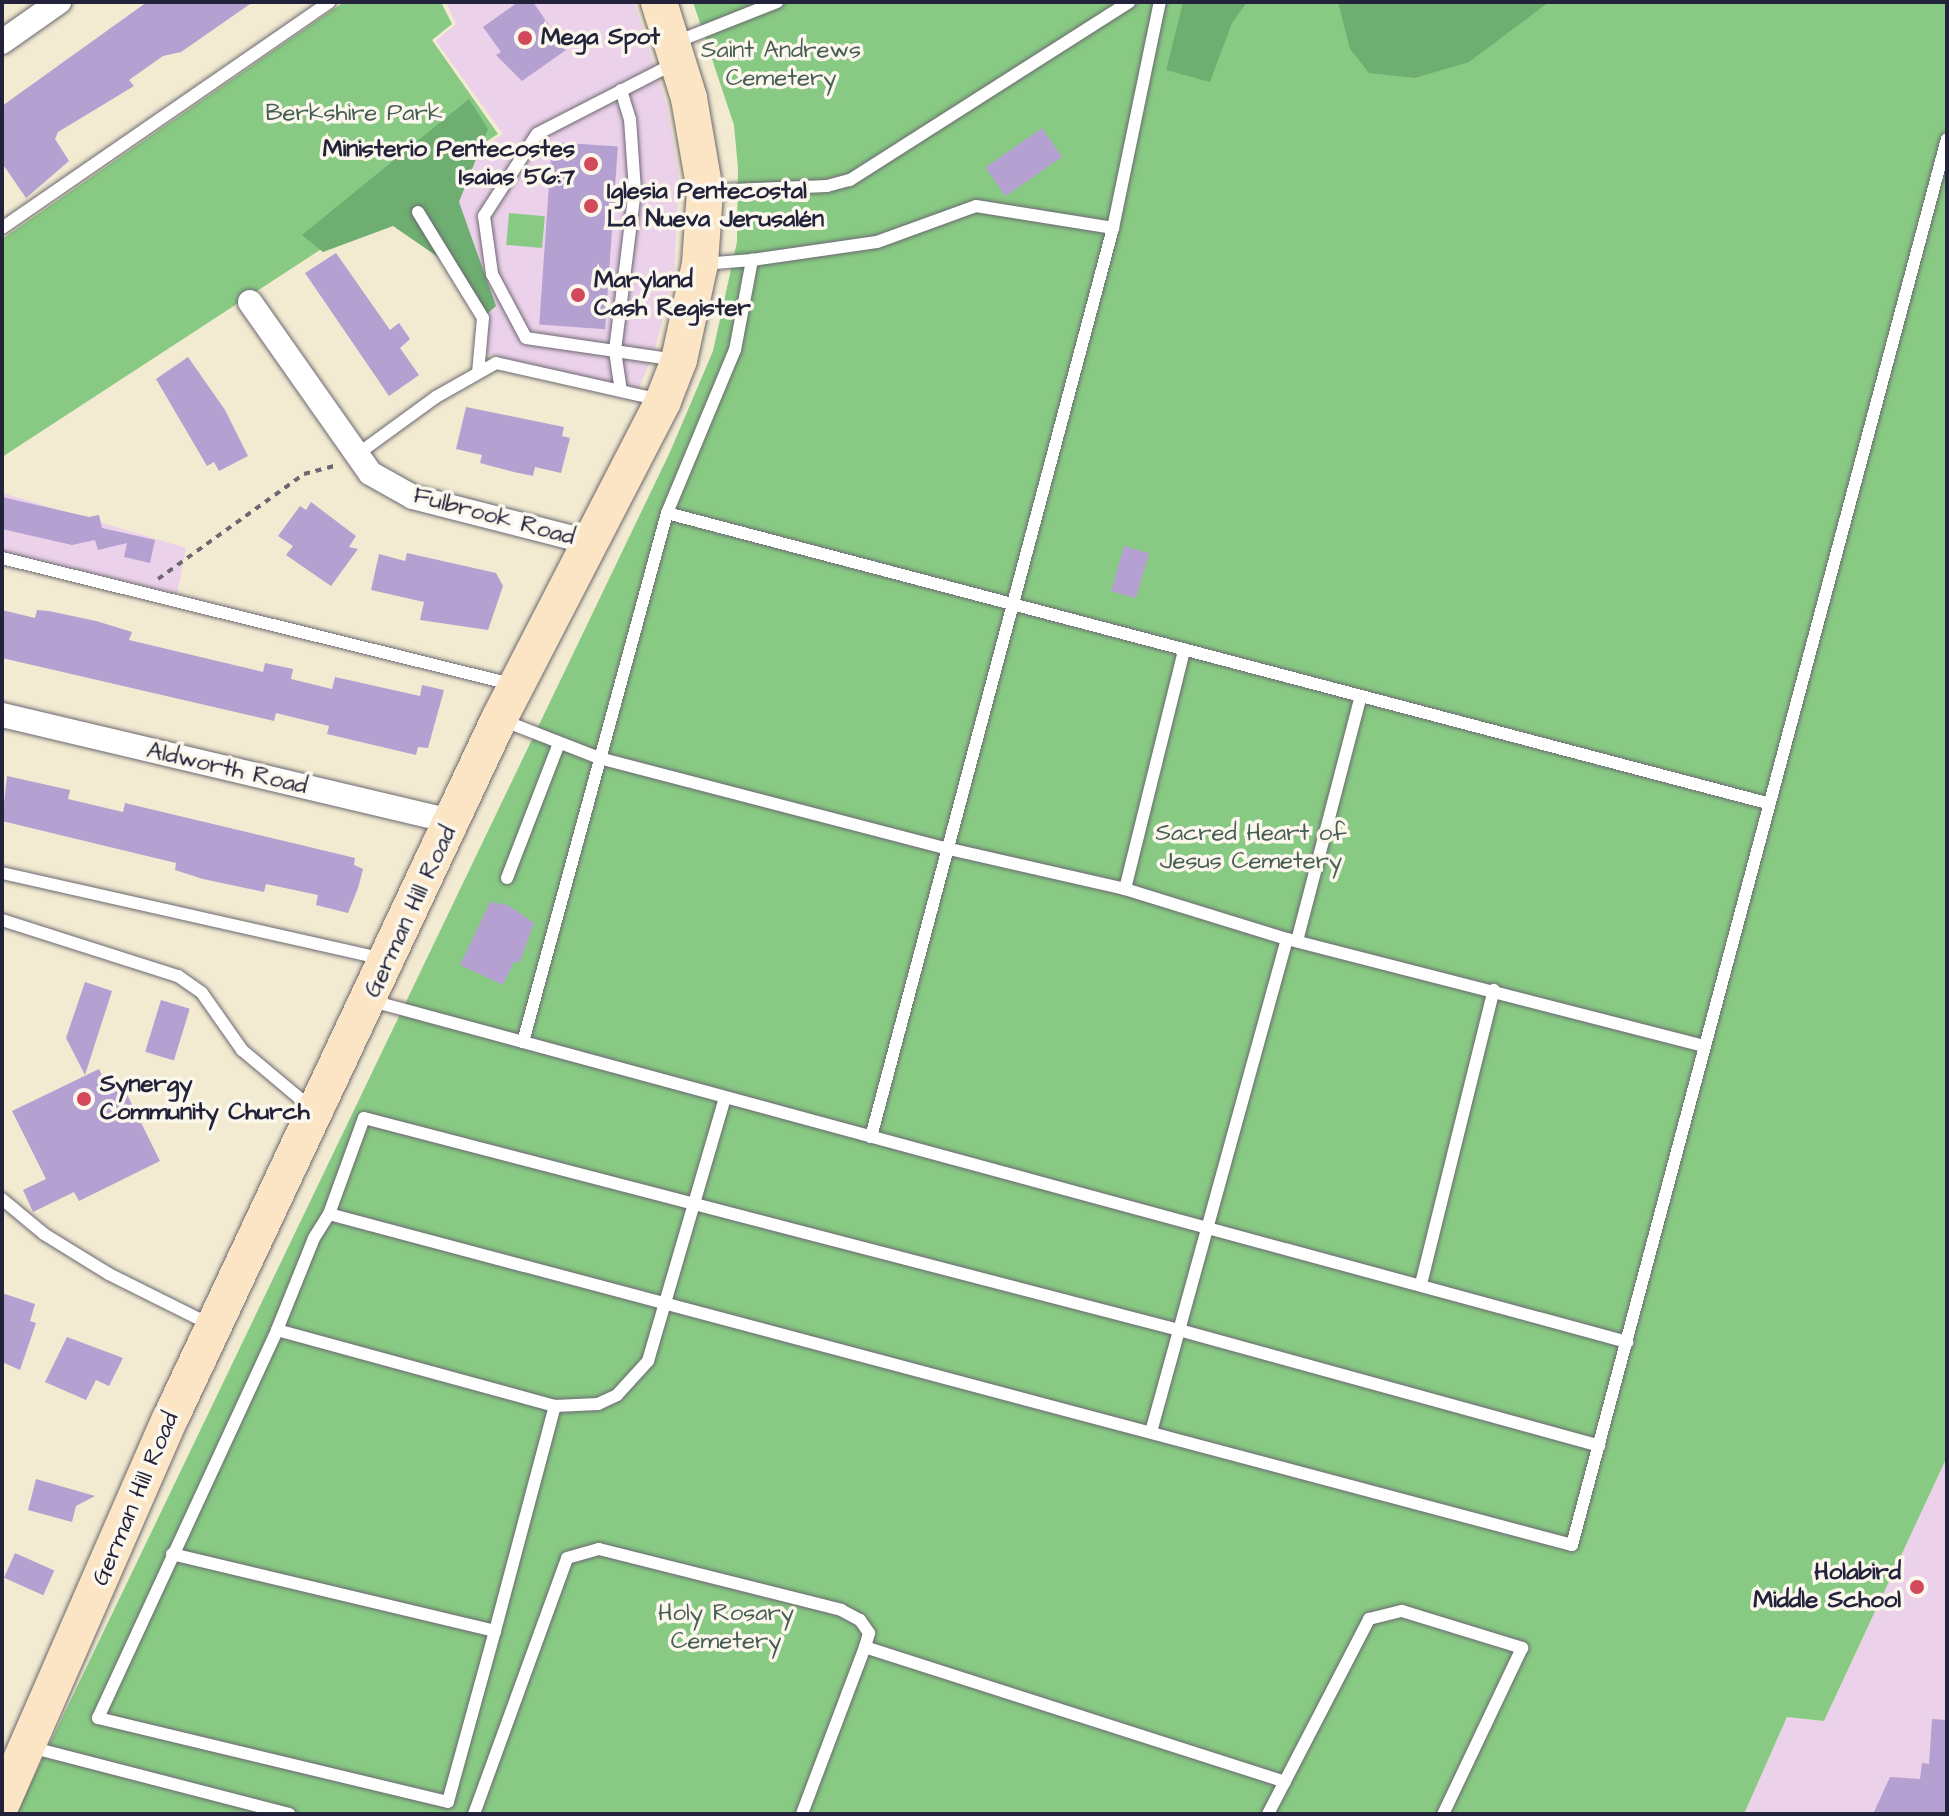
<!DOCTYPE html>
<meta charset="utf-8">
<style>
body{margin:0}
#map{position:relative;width:1949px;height:1816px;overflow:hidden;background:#f2ead1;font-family:"Architects Daughter",sans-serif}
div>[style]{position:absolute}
.built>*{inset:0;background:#ecd1ea}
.green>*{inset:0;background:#88ca83;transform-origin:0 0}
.forest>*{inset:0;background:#6eae71}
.building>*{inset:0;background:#b4a1d1;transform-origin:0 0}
.path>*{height:4px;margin-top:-2px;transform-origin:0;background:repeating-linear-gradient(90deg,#6b6870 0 6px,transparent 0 12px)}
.roads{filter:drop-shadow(0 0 2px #6b6870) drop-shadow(0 0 2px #6b6870)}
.lane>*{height:12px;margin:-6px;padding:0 6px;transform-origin:6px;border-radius:6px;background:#fff}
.street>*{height:24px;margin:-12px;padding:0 12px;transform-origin:12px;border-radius:12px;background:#fff}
.secondary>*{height:36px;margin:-18px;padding:0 18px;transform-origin:18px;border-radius:18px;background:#fce5c4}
.dots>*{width:22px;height:22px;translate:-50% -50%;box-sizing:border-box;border:4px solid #fbf7ec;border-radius:50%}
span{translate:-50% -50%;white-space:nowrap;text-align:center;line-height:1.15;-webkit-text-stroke:7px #fbf7ec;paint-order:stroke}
.poi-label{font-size:24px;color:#22223b;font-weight:700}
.left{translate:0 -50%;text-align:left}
.right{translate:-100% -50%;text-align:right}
.park-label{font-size:24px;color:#465d54}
.street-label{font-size:24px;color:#22223b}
.frame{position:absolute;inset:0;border:4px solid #22223b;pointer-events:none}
</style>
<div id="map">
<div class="built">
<i style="clip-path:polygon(446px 2px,634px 2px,667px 106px,679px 177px,674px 277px,654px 352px,637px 393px,488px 354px,487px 312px,432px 182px,503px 134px,436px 41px,456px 24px)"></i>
<i style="clip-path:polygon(2px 493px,186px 548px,177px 594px,2px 552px)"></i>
<i style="clip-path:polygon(1947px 1457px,1947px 1814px,1744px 1814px,1787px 1717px,1824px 1721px)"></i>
</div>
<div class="green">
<i style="clip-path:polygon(344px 2px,441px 2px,452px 24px,432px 40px,498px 134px,2px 457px,2px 239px)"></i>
<i style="clip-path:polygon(693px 2px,1947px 2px,1947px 1457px,1824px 1721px,1787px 1717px,1744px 1814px,16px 1814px,670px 452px,713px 351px,737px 242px,738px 168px,734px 125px)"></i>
<i style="left:509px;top:213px;width:36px;height:32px;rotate:5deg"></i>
</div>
<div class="forest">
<i style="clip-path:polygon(1183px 2px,1247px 2px,1232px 23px,1210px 82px,1166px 70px)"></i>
<i style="clip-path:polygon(1338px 2px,1549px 2px,1469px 62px,1415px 78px,1369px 73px,1350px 49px)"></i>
<i style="clip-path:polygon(469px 99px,488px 129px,459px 202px,496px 306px,480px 320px,438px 257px,393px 226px,323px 252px,302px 235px)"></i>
</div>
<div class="building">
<i style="clip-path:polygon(147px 2px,253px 2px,181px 52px,163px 56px,129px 80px,134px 86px,58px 132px,55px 139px,69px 161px,26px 198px,2px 163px,2px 106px)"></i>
<i style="clip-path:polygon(518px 2px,533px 2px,566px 50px,522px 81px,496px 55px,501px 52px,483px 27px)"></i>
<i style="left:1042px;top:128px;width:35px;height:69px;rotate:55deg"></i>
<i style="left:552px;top:142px;width:66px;height:183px;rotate:4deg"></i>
<i style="clip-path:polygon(336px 253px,390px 330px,399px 323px,410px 339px,400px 348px,419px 375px,389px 396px,305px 273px)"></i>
<i style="clip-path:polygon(188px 357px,225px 410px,248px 456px,219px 471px,214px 462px,207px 466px,156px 379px)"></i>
<i style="clip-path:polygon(466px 407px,564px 427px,562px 436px,570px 438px,561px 473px,535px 467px,533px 476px,514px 472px,480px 463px,482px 455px,456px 449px)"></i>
<i style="clip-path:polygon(2px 497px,89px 517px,99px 515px,102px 528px,155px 540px,150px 563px,124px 557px,127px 543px,98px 550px,95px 540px,72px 545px,2px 529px)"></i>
<i style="clip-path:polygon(311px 502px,356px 536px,349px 547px,358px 549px,331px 586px,286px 555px,293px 546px,278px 536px,300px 506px,306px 510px)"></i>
<i style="left:1124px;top:546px;width:26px;height:47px;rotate:16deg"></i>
<i style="clip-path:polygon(407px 553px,496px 573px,503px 586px,488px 630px,420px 620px,424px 602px,371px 590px,379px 554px,405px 561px)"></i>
<i style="clip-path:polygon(2px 610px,35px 618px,37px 610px,49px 611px,96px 621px,132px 632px,129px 640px,263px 672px,265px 663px,293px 669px,291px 679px,332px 689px,335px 677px,420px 696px,422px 685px,444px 690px,428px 748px,418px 747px,416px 755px,327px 734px,329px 726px,276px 713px,274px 721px,2px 658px)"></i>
<i style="clip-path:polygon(7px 776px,70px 790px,68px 799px,123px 812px,125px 803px,355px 858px,354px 865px,363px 869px,358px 888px,348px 913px,316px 905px,318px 895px,266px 884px,264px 892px,203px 879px,175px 870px,176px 863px,2px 821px)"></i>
<i style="clip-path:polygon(490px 902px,508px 905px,534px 923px,520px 962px,514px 962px,503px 985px,460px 965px)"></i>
<i style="clip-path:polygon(85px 982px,112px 991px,85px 1075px,66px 1038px)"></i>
<i style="left:161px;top:1000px;width:30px;height:54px;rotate:17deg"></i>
<i style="clip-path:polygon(99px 1069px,107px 1086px,120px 1080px,160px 1161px,79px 1201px,74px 1192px,33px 1212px,23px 1190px,46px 1179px,12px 1111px)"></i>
<i style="clip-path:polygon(2px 1293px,35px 1304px,30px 1321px,36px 1323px,20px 1370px,2px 1362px)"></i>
<i style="clip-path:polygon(67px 1337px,123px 1358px,109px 1386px,96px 1380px,86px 1400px,45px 1382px)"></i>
<i style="clip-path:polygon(36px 1479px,95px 1496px,76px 1506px,72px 1522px,28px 1510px)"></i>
<i style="left:15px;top:1553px;width:43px;height:27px;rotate:24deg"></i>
<i style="clip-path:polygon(1932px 1719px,1947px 1720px,1947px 1814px,1873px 1814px,1890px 1777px,1920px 1779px,1922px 1763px,1929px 1764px)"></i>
</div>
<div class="path">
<i style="left:158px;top:579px;width:180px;rotate:-35.7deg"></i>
<i style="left:304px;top:474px;width:34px;rotate:-15deg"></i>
</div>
<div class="roads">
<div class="lane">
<i style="left:676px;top:42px;width:109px;rotate:-21.6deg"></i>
<i style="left:675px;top:63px;width:155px;rotate:152.8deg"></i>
<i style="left:537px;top:134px;width:98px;rotate:122.9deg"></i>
<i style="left:484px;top:216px;width:59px;rotate:82.1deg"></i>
<i style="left:492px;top:274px;width:72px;rotate:62deg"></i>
<i style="left:526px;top:338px;width:153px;rotate:8.3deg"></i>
<i style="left:621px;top:90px;width:30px;rotate:73deg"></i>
<i style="left:630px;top:119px;width:71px;rotate:86deg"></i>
<i style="left:635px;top:190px;width:162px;rotate:97.1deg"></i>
<i style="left:615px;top:351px;width:40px;rotate:81.5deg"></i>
<i style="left:709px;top:191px;width:118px;rotate:-2.4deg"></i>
<i style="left:827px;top:186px;width:24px;rotate:-15deg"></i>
<i style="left:850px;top:180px;width:331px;rotate:-32.5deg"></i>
<i style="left:418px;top:212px;width:124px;rotate:58.5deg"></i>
<i style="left:483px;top:318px;width:55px;rotate:95.2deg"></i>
<i style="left:2px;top:228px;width:398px;rotate:-34.6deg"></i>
<i style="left:703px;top:264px;width:49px;rotate:-4.7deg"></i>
<i style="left:355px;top:456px;width:100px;rotate:-36.1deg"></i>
<i style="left:436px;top:397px;width:69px;rotate:-29.5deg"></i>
<i style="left:496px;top:363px;width:168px;rotate:12.7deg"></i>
<i style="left:667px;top:513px;width:177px;rotate:-67.4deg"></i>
<i style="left:735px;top:350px;width:92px;rotate:-79.3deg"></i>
<i style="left:752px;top:260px;width:126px;rotate:-8.2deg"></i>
<i style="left:877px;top:242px;width:105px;rotate:-20deg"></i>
<i style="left:976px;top:206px;width:139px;rotate:9.1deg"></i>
<i style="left:2px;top:558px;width:524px;rotate:13.9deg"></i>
<i style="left:502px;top:720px;width:104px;rotate:21.4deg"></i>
<i style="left:599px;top:758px;width:358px;rotate:14.6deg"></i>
<i style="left:945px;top:848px;width:185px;rotate:12.8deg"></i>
<i style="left:1125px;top:889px;width:170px;rotate:17.2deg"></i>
<i style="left:1287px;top:939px;width:430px;rotate:14.4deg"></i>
<i style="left:2px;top:873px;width:392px;rotate:12.7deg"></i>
<i style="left:507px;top:878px;width:145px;rotate:-68.9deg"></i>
<i style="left:1125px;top:889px;width:245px;rotate:-76.1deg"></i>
<i style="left:2px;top:920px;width:185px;rotate:17.7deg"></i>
<i style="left:178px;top:976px;width:29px;rotate:35deg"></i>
<i style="left:202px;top:993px;width:70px;rotate:54.9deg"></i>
<i style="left:242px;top:1050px;width:89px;rotate:40deg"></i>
<i style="left:1297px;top:941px;width:250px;rotate:-75.4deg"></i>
<i style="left:372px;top:1001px;width:1301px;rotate:15.2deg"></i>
<i style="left:523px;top:1042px;width:548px;rotate:-74.77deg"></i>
<i style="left:667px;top:513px;width:1138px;rotate:14.77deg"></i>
<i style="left:871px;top:1137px;width:941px;rotate:-75.09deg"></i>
<i style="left:1113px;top:228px;width:231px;rotate:-78.3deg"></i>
<i style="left:2px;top:1199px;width:55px;rotate:39.8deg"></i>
<i style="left:44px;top:1234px;width:76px;rotate:31.6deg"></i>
<i style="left:109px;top:1274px;width:114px;rotate:26.6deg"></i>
<i style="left:329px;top:1214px;width:1286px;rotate:14.91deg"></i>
<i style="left:1572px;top:1545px;width:1455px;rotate:-75.07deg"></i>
<i style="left:1421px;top:1284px;width:303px;rotate:-76.1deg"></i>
<i style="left:277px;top:1330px;width:288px;rotate:15.3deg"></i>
<i style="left:555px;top:1406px;width:43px;rotate:-2.7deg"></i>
<i style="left:598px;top:1404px;width:21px;rotate:-25deg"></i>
<i style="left:617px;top:1395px;width:46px;rotate:-47.6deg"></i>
<i style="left:648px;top:1361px;width:274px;rotate:-73.7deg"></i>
<i style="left:1151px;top:1432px;width:511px;rotate:-74.58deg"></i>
<i style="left:172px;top:1554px;width:332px;rotate:13.4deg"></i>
<i style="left:495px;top:1631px;width:233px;rotate:-75.1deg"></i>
<i style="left:495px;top:1631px;width:177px;rotate:105.4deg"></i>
<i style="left:448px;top:1802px;width:360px;rotate:-166.5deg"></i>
<i style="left:98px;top:1718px;width:427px;rotate:-65.2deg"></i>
<i style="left:277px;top:1330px;width:99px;rotate:-68.1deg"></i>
<i style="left:314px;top:1238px;width:28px;rotate:-58deg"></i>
<i style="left:329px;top:1214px;width:102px;rotate:-70deg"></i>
<i style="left:364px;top:1118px;width:842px;rotate:14.58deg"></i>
<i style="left:1179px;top:1330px;width:436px;rotate:15.4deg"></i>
<i style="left:865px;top:1647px;width:441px;rotate:17.8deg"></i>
<i style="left:30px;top:1747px;width:268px;rotate:14.5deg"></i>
<i style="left:474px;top:1814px;width:272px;rotate:-70deg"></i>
<i style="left:567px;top:1558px;width:33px;rotate:-16deg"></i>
<i style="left:599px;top:1549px;width:250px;rotate:14.1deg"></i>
<i style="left:841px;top:1610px;width:21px;rotate:28deg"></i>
<i style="left:860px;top:1620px;width:16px;rotate:55deg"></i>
<i style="left:869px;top:1633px;width:15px;rotate:106deg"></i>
<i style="left:865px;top:1647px;width:178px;rotate:110.7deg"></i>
<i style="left:1268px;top:1814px;width:220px;rotate:-62.6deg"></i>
<i style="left:1369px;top:1619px;width:34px;rotate:-14deg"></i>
<i style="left:1402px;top:1611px;width:126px;rotate:17.1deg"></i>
<i style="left:1522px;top:1648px;width:184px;rotate:115.4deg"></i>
</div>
<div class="street">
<i style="left:2px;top:42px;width:70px;rotate:-35.1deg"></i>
<i style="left:250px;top:302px;width:209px;rotate:54.9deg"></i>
<i style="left:370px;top:473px;width:49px;rotate:29.2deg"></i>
<i style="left:413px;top:497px;width:185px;rotate:14.4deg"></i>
<i style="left:2px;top:715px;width:464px;rotate:13.3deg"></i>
</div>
<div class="secondary">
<i style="left:2px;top:1803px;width:421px;rotate:-66.4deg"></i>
<i style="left:171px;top:1417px;width:771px;rotate:-64.83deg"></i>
<i style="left:499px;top:719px;width:358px;rotate:-62.7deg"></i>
<i style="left:663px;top:401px;width:44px;rotate:-68.7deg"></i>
<i style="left:679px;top:360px;width:98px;rotate:-77.7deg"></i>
<i style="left:700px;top:264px;width:73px;rotate:-86.1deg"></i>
<i style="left:705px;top:191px;width:94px;rotate:-99.8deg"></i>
<i style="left:689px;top:98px;width:101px;rotate:-107.4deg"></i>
</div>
</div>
<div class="dots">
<i style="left:525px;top:38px;background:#d1495b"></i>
<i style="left:591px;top:164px;background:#d1495b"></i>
<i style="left:591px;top:206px;background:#d1495b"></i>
<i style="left:578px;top:295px;background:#d1495b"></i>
<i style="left:84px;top:1099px;background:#d1495b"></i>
<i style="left:1917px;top:1587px;background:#d1495b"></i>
</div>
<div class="poi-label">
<span class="left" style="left:541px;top:38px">Mega Spot</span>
<span class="right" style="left:575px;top:164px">Ministerio Pentecostes<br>Isaias 56:7</span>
<span class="left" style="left:607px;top:206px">Iglesia Pentecostal<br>La Nueva Jerusalén</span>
<span class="left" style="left:594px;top:295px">Maryland<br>Cash Register</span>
<span class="left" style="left:100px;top:1099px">Synergy<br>Community Church</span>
<span class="right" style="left:1901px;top:1587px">Holabird<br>Middle School</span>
</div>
<div class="park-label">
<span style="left:781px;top:65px">Saint Andrews<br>Cemetery</span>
<span style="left:354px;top:114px">Berkshire Park</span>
<span style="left:1251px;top:848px">Sacred Heart of<br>Jesus Cemetery</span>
<span style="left:726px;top:1628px">Holy Rosary<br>Cemetery</span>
</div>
<div class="street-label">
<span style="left:494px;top:517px;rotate:15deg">Fulbrook Road</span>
<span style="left:227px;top:769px;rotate:13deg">Aldworth Road</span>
<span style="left:411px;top:912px;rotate:-65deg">German Hill Road</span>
<span style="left:136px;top:1499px;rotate:-67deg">German Hill Road</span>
</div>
<div class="frame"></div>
</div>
